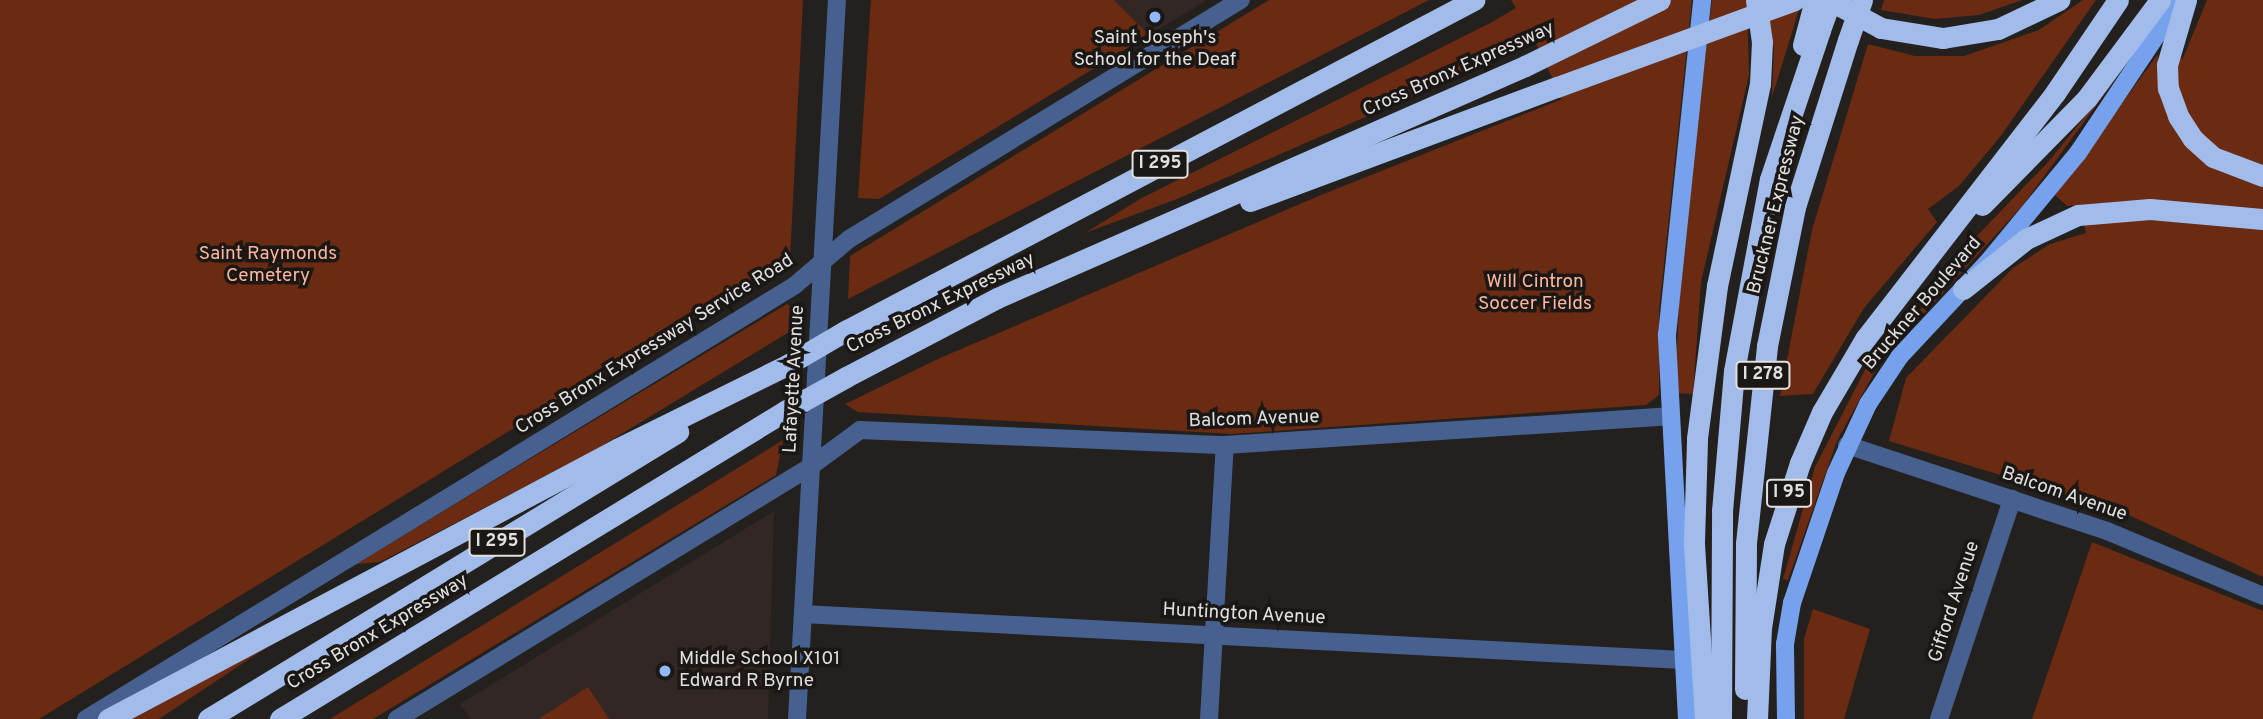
<!DOCTYPE html>
<style>
body{margin:0}
#map{position:relative;width:2263px;height:719px;overflow:hidden;background:#24201e;font-family:Overpass,sans-serif}
div>[style]{position:absolute}
.built>*{inset:0;background:#322724}
.green>*{inset:0;background:#6a2b12}
.minor>*{height:18px;margin:-9px;padding:0 9px;transform-origin:9px;border-radius:9px;background:#46618f}
.major>*{height:18px;margin:-9px;padding:0 9px;transform-origin:9px;border-radius:9px;background:#75a1ed}
.highway>*{height:21px;margin:-10.5px;padding:0 10.5px;transform-origin:10.5px;border-radius:10.5px;background:#a1bcea}
.highway-bridge>*{height:21px;margin:-10.5px;padding:0 10.5px;transform-origin:10.5px;border-radius:10.5px;background:#a1bcea}
.dots>*{width:19px;height:19px;translate:-50% -50%;box-sizing:border-box;border:4px solid #1b1715;border-radius:50%}
span{translate:-50% -50%;white-space:nowrap;text-align:center;line-height:1.15;-webkit-text-stroke:7px #1b1715;paint-order:stroke}
.shield-label span{padding:2px 5px;background:#1b1715;border:2px solid;border-radius:5px;-webkit-text-stroke-width:0}
.shield-label{font-size:18px;color:#e3e0df;font-weight:700}
.poi-label{font-size:19px;color:#e3e0df}
.left{translate:0 -50%;text-align:left}
.street-label{font-size:19px;color:#e3e0df}
.park-label{font-size:19px;color:#fdb69d}
</style>
<div id="map">
<div class="built">
<i style="clip-path:polygon(1114px 0,1207px 0,1149px 35px)"></i>
<i style="clip-path:polygon(774px 511px,768px 719px,471px 719px,460px 704px)"></i>
</div>
<div class="green">
<i style="clip-path:polygon(0 0,803px 0,790px 259px,39px 719px,0 719px)"></i>
<i style="clip-path:polygon(871px 0,1114px 0,1149px 35px,879px 199px,858px 198px)"></i>
<i style="clip-path:polygon(1269px 0,1429px 0,848px 299px,850px 256px)"></i>
<i style="clip-path:polygon(1511px 0,1692px 0,1659px 311px,1659px 395px,1646px 405px,1232px 434px,858px 412px,845px 404px,940px 358px,1321px 195px,1562px 99px,1536px 43px,1177px 199px,1085px 233px,1140px 199px,1492px 22px,1516px 8px)"></i>
<i style="clip-path:polygon(1712px 0,1747px 0,1749px 75px,1701px 282px,1693px 394px,1675px 393px,1681px 259px)"></i>
<i style="clip-path:polygon(1766px 0,1802px 0,1772px 97px,1774px 48px)"></i>
<i style="clip-path:polygon(1884px 0,2022px 0,1979px 15px,1935px 19px,1881px 10px)"></i>
<i style="clip-path:polygon(2083px 0,2096px 0,2000px 137px,1959px 186px,1928px 209px,1937px 222px,1864px 308px,1813px 394px,1780px 396px,1812px 230px,1868px 44px,1915px 56px,1964px 56px,2039px 30px)"></i>
<i style="clip-path:polygon(2207px 0,2263px 0,2263px 167px,2209px 144px,2182px 107px,2173px 62px,2183px 58px)"></i>
<i style="clip-path:polygon(2158px 54px,2158px 72px,2216px 169px,2263px 185px,2263px 212px,2128px 201px,2067px 206px,2055px 195px)"></i>
<i style="clip-path:polygon(2120px 73px,2023px 205px,1880px 362px,1837px 441px,1788px 580px,1783px 579px,1815px 467px,1868px 364px,1923px 292px,2049px 161px)"></i>
<i style="clip-path:polygon(2118px 218px,2263px 226px,2263px 577px,2122px 512px,1889px 441px,1906px 378px,2013px 268px,2050px 244px,2086px 233px,2084px 224px)"></i>
<i style="clip-path:polygon(787px 304px,791px 307px,789px 332px,590px 453px,380px 562px,356px 564px)"></i>
<i style="clip-path:polygon(783px 440px,776px 475px,373px 719px,330px 719px)"></i>
<i style="clip-path:polygon(2092px 542px,2263px 611px,2263px 719px,2032px 719px)"></i>
<i style="clip-path:polygon(1813px 609px,1870px 629px,1844px 719px,1804px 719px,1804px 639px)"></i>
<i style="clip-path:polygon(278px 640px,159px 719px,128px 719px)"></i>
<i style="clip-path:polygon(588px 687px,609px 719px,541px 719px,540px 718px)"></i>
</div>
<div class="minor">
<i style="left:1847px;top:445px;width:274px;rotate:18.3deg"></i>
<i style="left:2107px;top:531px;width:169px;rotate:22.6deg"></i>
<i style="left:803px;top:614px;width:881px;rotate:2.99deg"></i>
<i style="left:86px;top:719px;width:830px;rotate:-31.45deg"></i>
<i style="left:794px;top:286px;width:72px;rotate:-40.5deg"></i>
<i style="left:849px;top:239px;width:459px;rotate:-31.4deg"></i>
<i style="left:397px;top:719px;width:485px;rotate:-31.4deg"></i>
<i style="left:811px;top:466px;width:61px;rotate:-36.3deg"></i>
<i style="left:860px;top:430px;width:365px;rotate:2.4deg"></i>
<i style="left:1225px;top:445px;width:445px;rotate:-3.7deg"></i>
<i style="left:797px;top:719px;width:720px;rotate:-86.82deg"></i>
<i style="left:1209px;top:719px;width:274px;rotate:-86.7deg"></i>
<i style="left:1939px;top:719px;width:232px;rotate:-71.6deg"></i>
</div>
<div class="major">
<i style="left:1687px;top:719px;width:385px;rotate:-93deg"></i>
<i style="left:1667px;top:335px;width:337px;rotate:-84deg"></i>
<i style="left:1786px;top:719px;width:75px;rotate:-90.8deg"></i>
<i style="left:1785px;top:644px;width:42px;rotate:-80.3deg"></i>
<i style="left:1792px;top:603px;width:137px;rotate:-71.3deg"></i>
<i style="left:1836px;top:473px;width:76px;rotate:-65.1deg"></i>
<i style="left:1868px;top:404px;width:58px;rotate:-56.3deg"></i>
<i style="left:1900px;top:356px;width:127px;rotate:-46.9deg"></i>
<i style="left:1987px;top:263px;width:143px;rotate:-50.4deg"></i>
<i style="left:2078px;top:153px;width:184px;rotate:-56.3deg"></i>
</div>
<div class="highway">
<i style="left:1829px;top:0;width:59px;rotate:28.3deg"></i>
<i style="left:1881px;top:28px;width:63px;rotate:9.2deg"></i>
<i style="left:1943px;top:38px;width:56px;rotate:-9.3deg"></i>
<i style="left:1998px;top:29px;width:68px;rotate:-25.4deg"></i>
<i style="left:2186px;top:0;width:68px;rotate:106.3deg"></i>
<i style="left:2167px;top:65px;width:23px;rotate:88deg"></i>
<i style="left:2168px;top:88px;width:30px;rotate:70deg"></i>
<i style="left:2178px;top:116px;width:27px;rotate:57deg"></i>
<i style="left:2193px;top:139px;width:27px;rotate:42deg"></i>
<i style="left:2213px;top:157px;width:53px;rotate:20.8deg"></i>
<i style="left:1803px;top:45px;width:47px;rotate:-75.1deg"></i>
<i style="left:1250px;top:201px;width:327px;rotate:-20.4deg"></i>
<i style="left:1982px;top:205px;width:150px;rotate:-45.5deg"></i>
<i style="left:2087px;top:98px;width:122px;rotate:-53.3deg"></i>
<i style="left:1963px;top:289px;width:80px;rotate:-38.4deg"></i>
<i style="left:2026px;top:239px;width:57px;rotate:-24.8deg"></i>
<i style="left:2078px;top:215px;width:72px;rotate:-4.8deg"></i>
<i style="left:2150px;top:209px;width:113px;rotate:5.1deg"></i>
<i style="left:847px;top:330px;width:709px;rotate:-27.76deg"></i>
<i style="left:846px;top:377px;width:170px;rotate:-27.6deg"></i>
<i style="left:997px;top:298px;width:577px;rotate:-23.72deg"></i>
<i style="left:1525px;top:66px;width:150px;rotate:-26.1deg"></i>
<i style="left:1745px;top:689px;width:146px;rotate:-89.6deg"></i>
<i style="left:1746px;top:543px;width:198px;rotate:-83.9deg"></i>
<i style="left:1767px;top:346px;width:142px;rotate:-78.6deg"></i>
<i style="left:1795px;top:207px;width:175px;rotate:-72.4deg"></i>
<i style="left:108px;top:719px;width:576px;rotate:-27.94deg"></i>
<i style="left:617px;top:449px;width:190px;rotate:-26.3deg"></i>
<i style="left:208px;top:719px;width:551px;rotate:-31.41deg"></i>
<i style="left:280px;top:719px;width:592px;rotate:-31.38deg"></i>
<i style="left:1705px;top:719px;width:177px;rotate:-93.6deg"></i>
<i style="left:1694px;top:542px;width:104px;rotate:-88.3deg"></i>
<i style="left:1697px;top:438px;width:153px;rotate:-82.5deg"></i>
<i style="left:1717px;top:286px;width:207px;rotate:-78deg"></i>
<i style="left:1760px;top:84px;width:42px;rotate:-87.3deg"></i>
<i style="left:1762px;top:42px;width:42px;rotate:-98.1deg"></i>
<i style="left:1721px;top:719px;width:208px;rotate:-89.7deg"></i>
<i style="left:1722px;top:511px;width:141px;rotate:-85.1deg"></i>
<i style="left:1734px;top:371px;width:195px;rotate:-79.4deg"></i>
<i style="left:1770px;top:179px;width:157px;rotate:-71.4deg"></i>
<i style="left:1757px;top:719px;width:91px;rotate:-87.5deg"></i>
<i style="left:1761px;top:628px;width:85px;rotate:-81.2deg"></i>
<i style="left:1774px;top:544px;width:85px;rotate:-72.2deg"></i>
<i style="left:1800px;top:463px;width:56px;rotate:-66.7deg"></i>
<i style="left:1822px;top:412px;width:85px;rotate:-59.5deg"></i>
<i style="left:1865px;top:339px;width:311px;rotate:-52.3deg"></i>
<i style="left:2055px;top:93px;width:112px;rotate:-55.9deg"></i>
</div>
<div class="highway-bridge">
<i style="left:1820px;top:30px;width:32px;rotate:-70deg"></i>
<i style="left:1848px;top:40px;width:42px;rotate:-70.7deg"></i>
<i style="left:1557px;top:87px;width:253px;rotate:-20.1deg"></i>
<i style="left:787px;top:365px;width:69px;rotate:-30.3deg"></i>
<i style="left:785px;top:411px;width:70px;rotate:-29.1deg"></i>
</div>
<div class="dots">
<i style="left:1155px;top:17px;background:#90b8fd"></i>
<i style="left:665px;top:671px;background:#90b8fd"></i>
</div>
<div class="shield-label">
<span style="left:1160px;top:164px">I 295</span>
<span style="left:1763px;top:375px">I 278</span>
<span style="left:1789px;top:493px">I 95</span>
<span style="left:497px;top:542px">I 295</span>
</div>
<div class="poi-label">
<span style="left:1155px;top:50px">Saint Joseph's<br>School for the Deaf</span>
<span class="left" style="left:679px;top:671px">Middle School X101<br>Edward R Byrne</span>
</div>
<div class="street-label">
<span style="left:1459px;top:70px;rotate:-24deg">Cross Bronx Expressway</span>
<span style="left:1777px;top:205px;rotate:-76deg">Bruckner Expressway</span>
<span style="left:941px;top:304px;rotate:-26deg">Cross Bronx Expressway</span>
<span style="left:1923px;top:304px;rotate:-49deg">Bruckner Boulevard</span>
<span style="left:655px;top:345px;rotate:-32deg">Cross Bronx Expressway Service Road</span>
<span style="left:795px;top:379px;rotate:-87deg">Lafayette Avenue</span>
<span style="left:1254px;top:420px;rotate:-2deg">Balcom Avenue</span>
<span style="left:2064px;top:495px;rotate:19deg">Balcom Avenue</span>
<span style="left:1955px;top:602px;rotate:-72deg">Gifford Avenue</span>
<span style="left:1244px;top:615px;rotate:3deg">Huntington Avenue</span>
<span style="left:378px;top:633px;rotate:-31deg">Cross Bronx Expressway</span>
</div>
<div class="park-label">
<span style="left:268px;top:266px">Saint Raymonds<br>Cemetery</span>
<span style="left:1535px;top:294px">Will Cintron<br>Soccer Fields</span>
</div>
</div>
